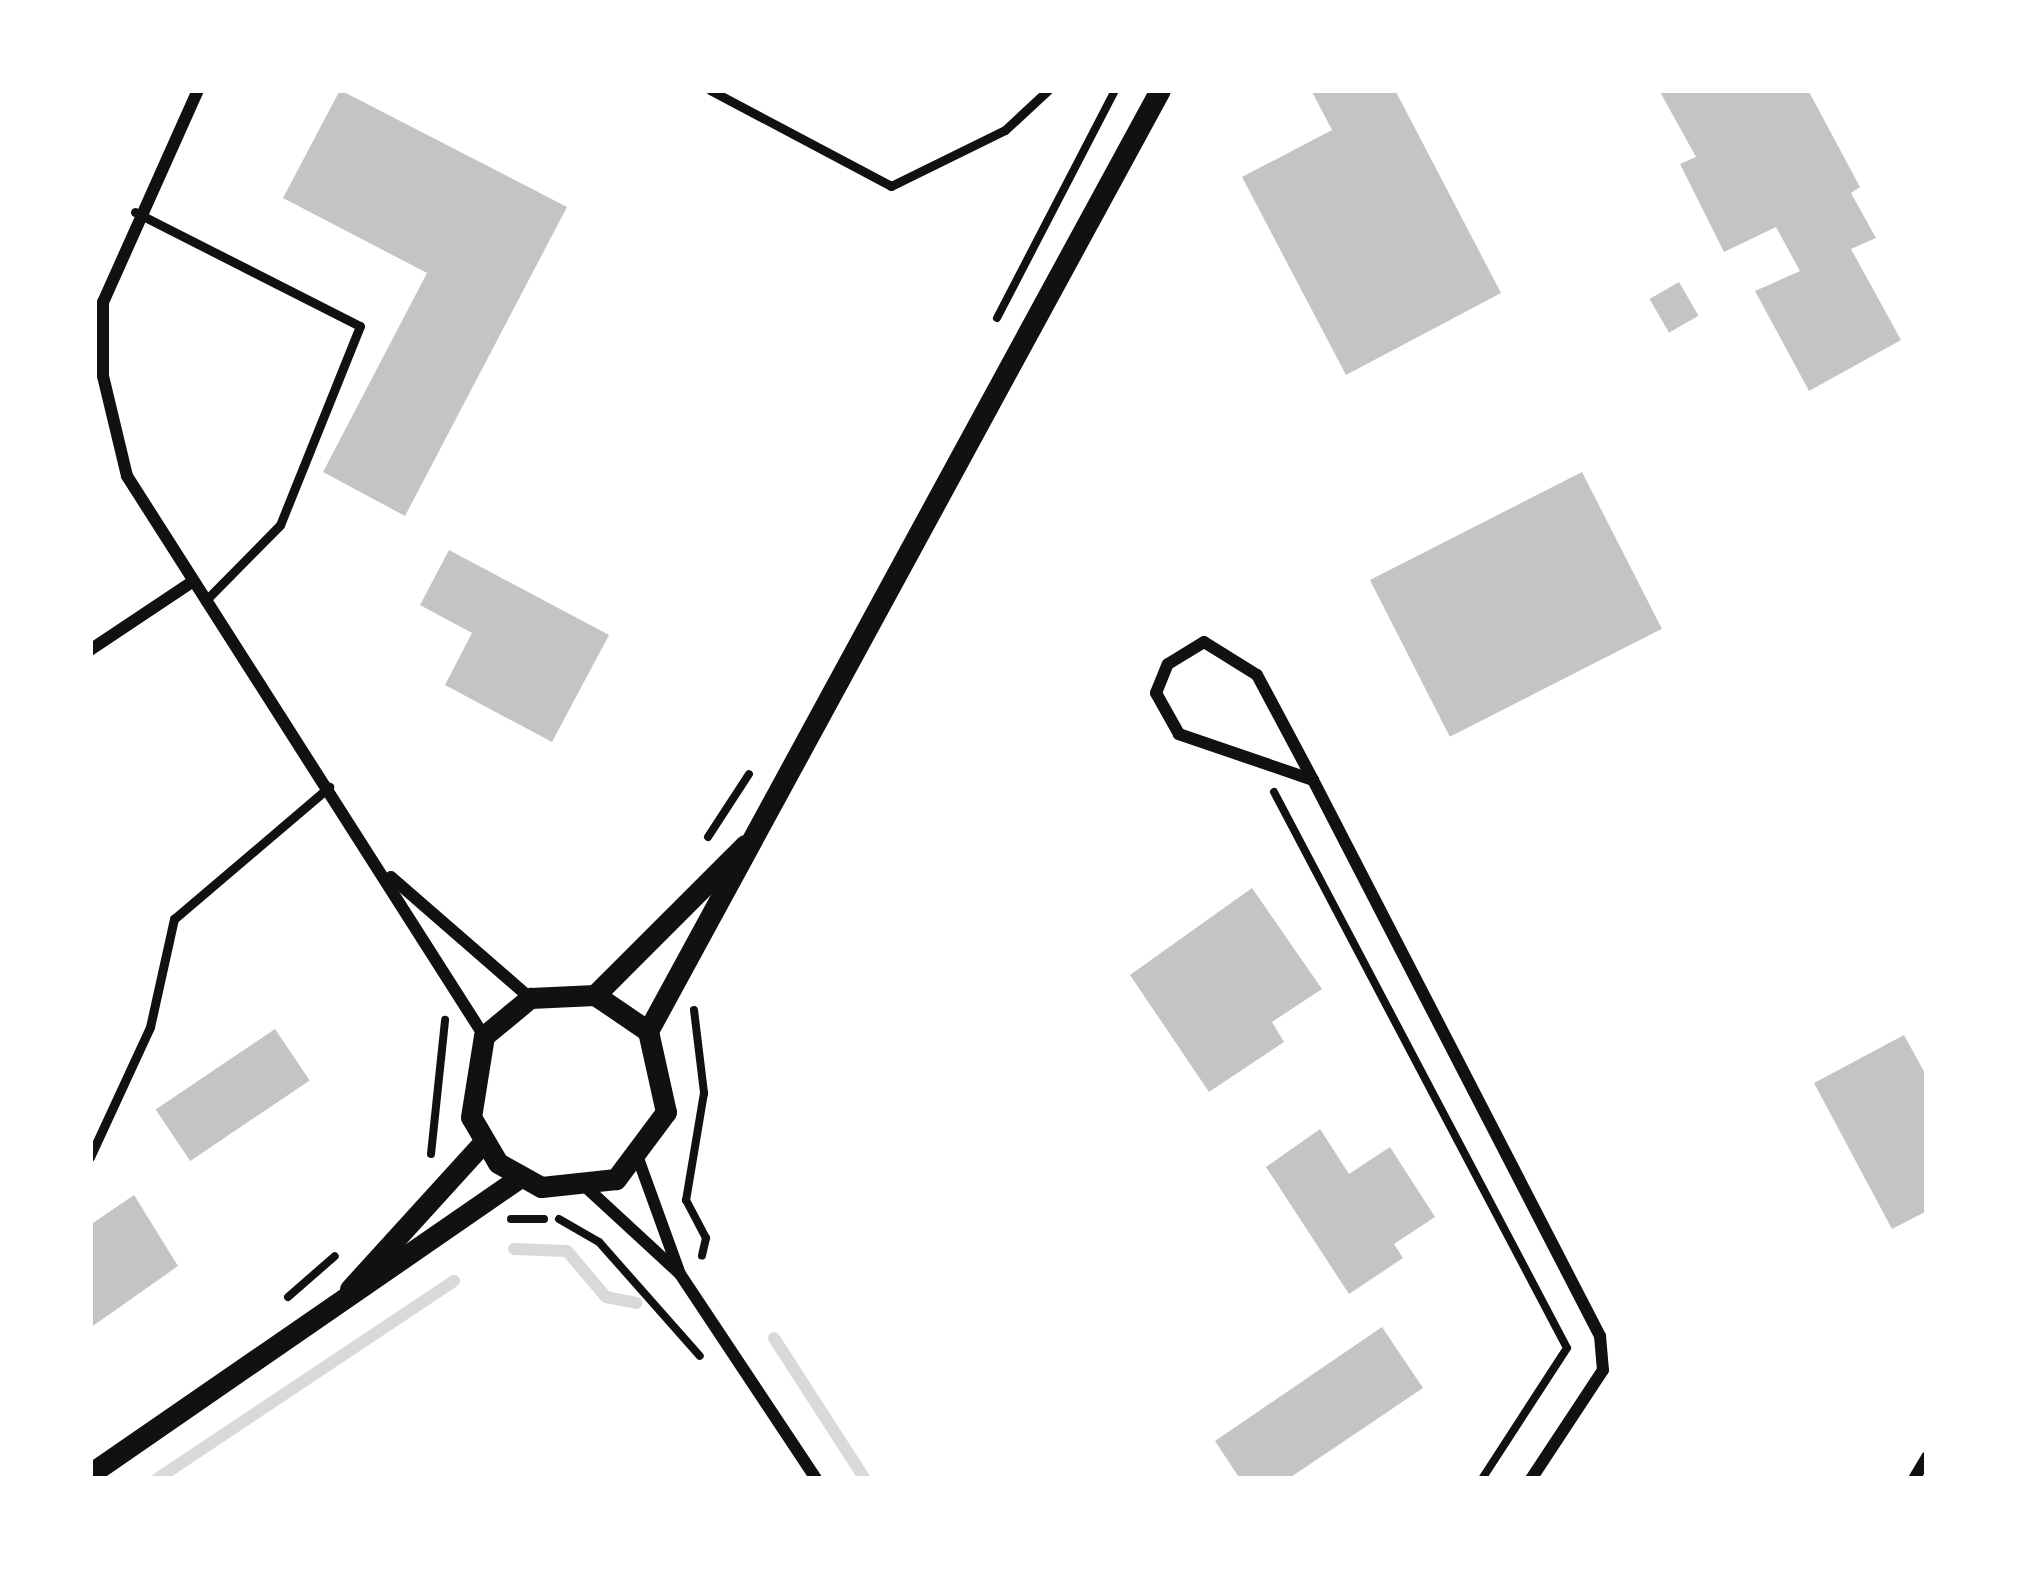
<!DOCTYPE html>
<style>
body{margin:0}
#map{position:relative;width:2017px;height:1569px;overflow:hidden;background:#fff;font-family:Cabin,sans-serif}
div>[style]{position:absolute}
.stream>*{height:12px;margin:-6px;padding:0 6px;transform-origin:6px;border-radius:6px;background:#d9d9d9}
.building>*{inset:0;background:#c4c4c4;transform-origin:0 0}
.path>*{height:8px;margin:-4px;padding:0 4px;transform-origin:4px;border-radius:4px;background:#111}
.service>*{height:9px;margin:-4.5px;padding:0 4.5px;transform-origin:4.5px;border-radius:4.5px;background:#111}
.minor>*{height:12px;margin:-6px;padding:0 6px;transform-origin:6px;border-radius:6px;background:#111}
.tertiary>*{height:21px;margin:-10.5px;padding:0 10.5px;transform-origin:10.5px;border-radius:10.5px;background:#111}
span{translate:-50% -50%;white-space:nowrap;text-align:center;line-height:1.15;-webkit-text-stroke:12px #fff;paint-order:stroke}
.frame{position:absolute;inset:0;border:93px solid #fff;pointer-events:none}
</style>
<div id="map">
<div class="stream">
<i style="left:514px;top:1249px;width:53px;rotate:2.2deg"></i>
<i style="left:567px;top:1251px;width:60px;rotate:49.7deg"></i>
<i style="left:606px;top:1297px;width:31px;rotate:11deg"></i>
<i style="left:774px;top:1338px;width:168px;rotate:57.2deg"></i>
<i style="left:157px;top:1479px;width:357px;rotate:-33.7deg"></i>
</div>
<div class="building">
<i style="clip-path:polygon(340px 90px,567px 207px,405px 516px,323px 472px,427px 273px,283px 198px)"></i>
<i style="clip-path:polygon(1311px 90px,1395px 90px,1501px 293px,1346px 375px,1242px 177px,1332px 130px)"></i>
<i style="clip-path:polygon(1659px 90px,1808px 90px,1860px 187px,1851px 193px,1876px 238px,1851px 249px,1901px 340px,1809px 391px,1755px 291px,1800px 271px,1776px 227px,1724px 252px,1680px 164px,1696px 157px)"></i>
<i style="left:1679px;top:282px;width:39px;height:34px;rotate:60deg"></i>
<i style="left:1582px;top:472px;width:176px;height:238px;rotate:63deg"></i>
<i style="clip-path:polygon(449px 550px,609px 635px,552px 742px,445px 685px,472px 633px,420px 605px)"></i>
<i style="clip-path:polygon(1252px 888px,1322px 989px,1272px 1022px,1284px 1042px,1209px 1092px,1130px 975px)"></i>
<i style="left:275px;top:1029px;width:62px;height:144px;rotate:56deg"></i>
<i style="clip-path:polygon(1904px 1035px,1927px 1077px,1927px 1211px,1892px 1229px,1814px 1083px)"></i>
<i style="clip-path:polygon(1320px 1129px,1349px 1174px,1390px 1147px,1435px 1217px,1394px 1244px,1403px 1258px,1349px 1294px,1266px 1167px)"></i>
<i style="clip-path:polygon(134px 1195px,178px 1266px,90px 1328px,90px 1225px)"></i>
<i style="clip-path:polygon(1382px 1327px,1423px 1388px,1288px 1479px,1240px 1479px,1215px 1441px)"></i>
</div>
<div class="path">
<i style="left:997px;top:318px;width:257px;rotate:-62.6deg"></i>
<i style="left:1274px;top:792px;width:628px;rotate:62.21deg"></i>
<i style="left:1567px;top:1348px;width:156px;rotate:123deg"></i>
<i style="left:708px;top:837px;width:75px;rotate:-56.9deg"></i>
<i style="left:694px;top:1010px;width:84px;rotate:83.1deg"></i>
<i style="left:704px;top:1093px;width:109px;rotate:99.5deg"></i>
<i style="left:686px;top:1200px;width:43px;rotate:62.2deg"></i>
<i style="left:706px;top:1238px;width:18px;rotate:103deg"></i>
<i style="left:431px;top:1154px;width:135px;rotate:-84deg"></i>
<i style="left:511px;top:1219px;width:33px"></i>
<i style="left:559px;top:1219px;width:46px;rotate:29.9deg"></i>
<i style="left:599px;top:1242px;width:152px;rotate:48.5deg"></i>
<i style="left:288px;top:1297px;width:62px;rotate:-41.1deg"></i>
</div>
<div class="service">
<i style="left:710px;top:90px;width:205px;rotate:27.9deg"></i>
<i style="left:891px;top:186px;width:127px;rotate:-26.2deg"></i>
<i style="left:1005px;top:130px;width:59px;rotate:-42.9deg"></i>
<i style="left:135px;top:212px;width:252px;rotate:26.9deg"></i>
<i style="left:360px;top:326px;width:214px;rotate:111.9deg"></i>
<i style="left:280px;top:525px;width:107px;rotate:134.6deg"></i>
<i style="left:90px;top:1157px;width:143px;rotate:-65.2deg"></i>
<i style="left:150px;top:1027px;width:111px;rotate:-77.5deg"></i>
<i style="left:174px;top:919px;width:204px;rotate:-40.4deg"></i>
</div>
<div class="minor">
<i style="left:198px;top:90px;width:232px;rotate:114.1deg"></i>
<i style="left:103px;top:302px;width:74px;rotate:90deg"></i>
<i style="left:103px;top:376px;width:103px;rotate:76.5deg"></i>
<i style="left:127px;top:476px;width:664px;rotate:57.48deg"></i>
<i style="left:90px;top:650px;width:123px;rotate:-33.7deg"></i>
<i style="left:1313px;top:780px;width:142px;rotate:-161.1deg"></i>
<i style="left:1179px;top:734px;width:47px;rotate:-119.3deg"></i>
<i style="left:1156px;top:693px;width:31px;rotate:-68deg"></i>
<i style="left:1168px;top:664px;width:42px;rotate:-31.4deg"></i>
<i style="left:1204px;top:642px;width:62px;rotate:31.9deg"></i>
<i style="left:1257px;top:675px;width:119px;rotate:61.9deg"></i>
<i style="left:1313px;top:780px;width:626px;rotate:62.7deg"></i>
<i style="left:1600px;top:1336px;width:34px;rotate:85deg"></i>
<i style="left:1603px;top:1370px;width:131px;rotate:123.4deg"></i>
<i style="left:391px;top:877px;width:184px;rotate:41deg"></i>
<i style="left:639px;top:1161px;width:120px;rotate:70.1deg"></i>
<i style="left:680px;top:1274px;width:246px;rotate:56.4deg"></i>
<i style="left:588px;top:1189px;width:124px;rotate:42.7deg"></i>
<i style="left:1914px;top:1479px;width:26px;rotate:-59deg"></i>
</div>
<div class="tertiary">
<i style="left:595px;top:995px;width:64px;rotate:34.2deg"></i>
<i style="left:648px;top:1031px;width:83px;rotate:77.5deg"></i>
<i style="left:666px;top:1112px;width:84px;rotate:126.7deg"></i>
<i style="left:616px;top:1179px;width:75px;rotate:173.9deg"></i>
<i style="left:541px;top:1187px;width:49px;rotate:-150.8deg"></i>
<i style="left:498px;top:1163px;width:53px;rotate:-120.4deg"></i>
<i style="left:471px;top:1117px;width:82px;rotate:-80.9deg"></i>
<i style="left:484px;top:1036px;width:60px;rotate:-39.6deg"></i>
<i style="left:530px;top:998px;width:65px;rotate:-2.6deg"></i>
<i style="left:595px;top:995px;width:212px;rotate:-45deg"></i>
<i style="left:648px;top:1031px;width:1071px;rotate:-61.45deg"></i>
<i style="left:350px;top:1289px;width:197px;rotate:-47.7deg"></i>
<i style="left:90px;top:1474px;width:521px;rotate:-34.6deg"></i>
</div>
<div class="frame"></div>
</div>
